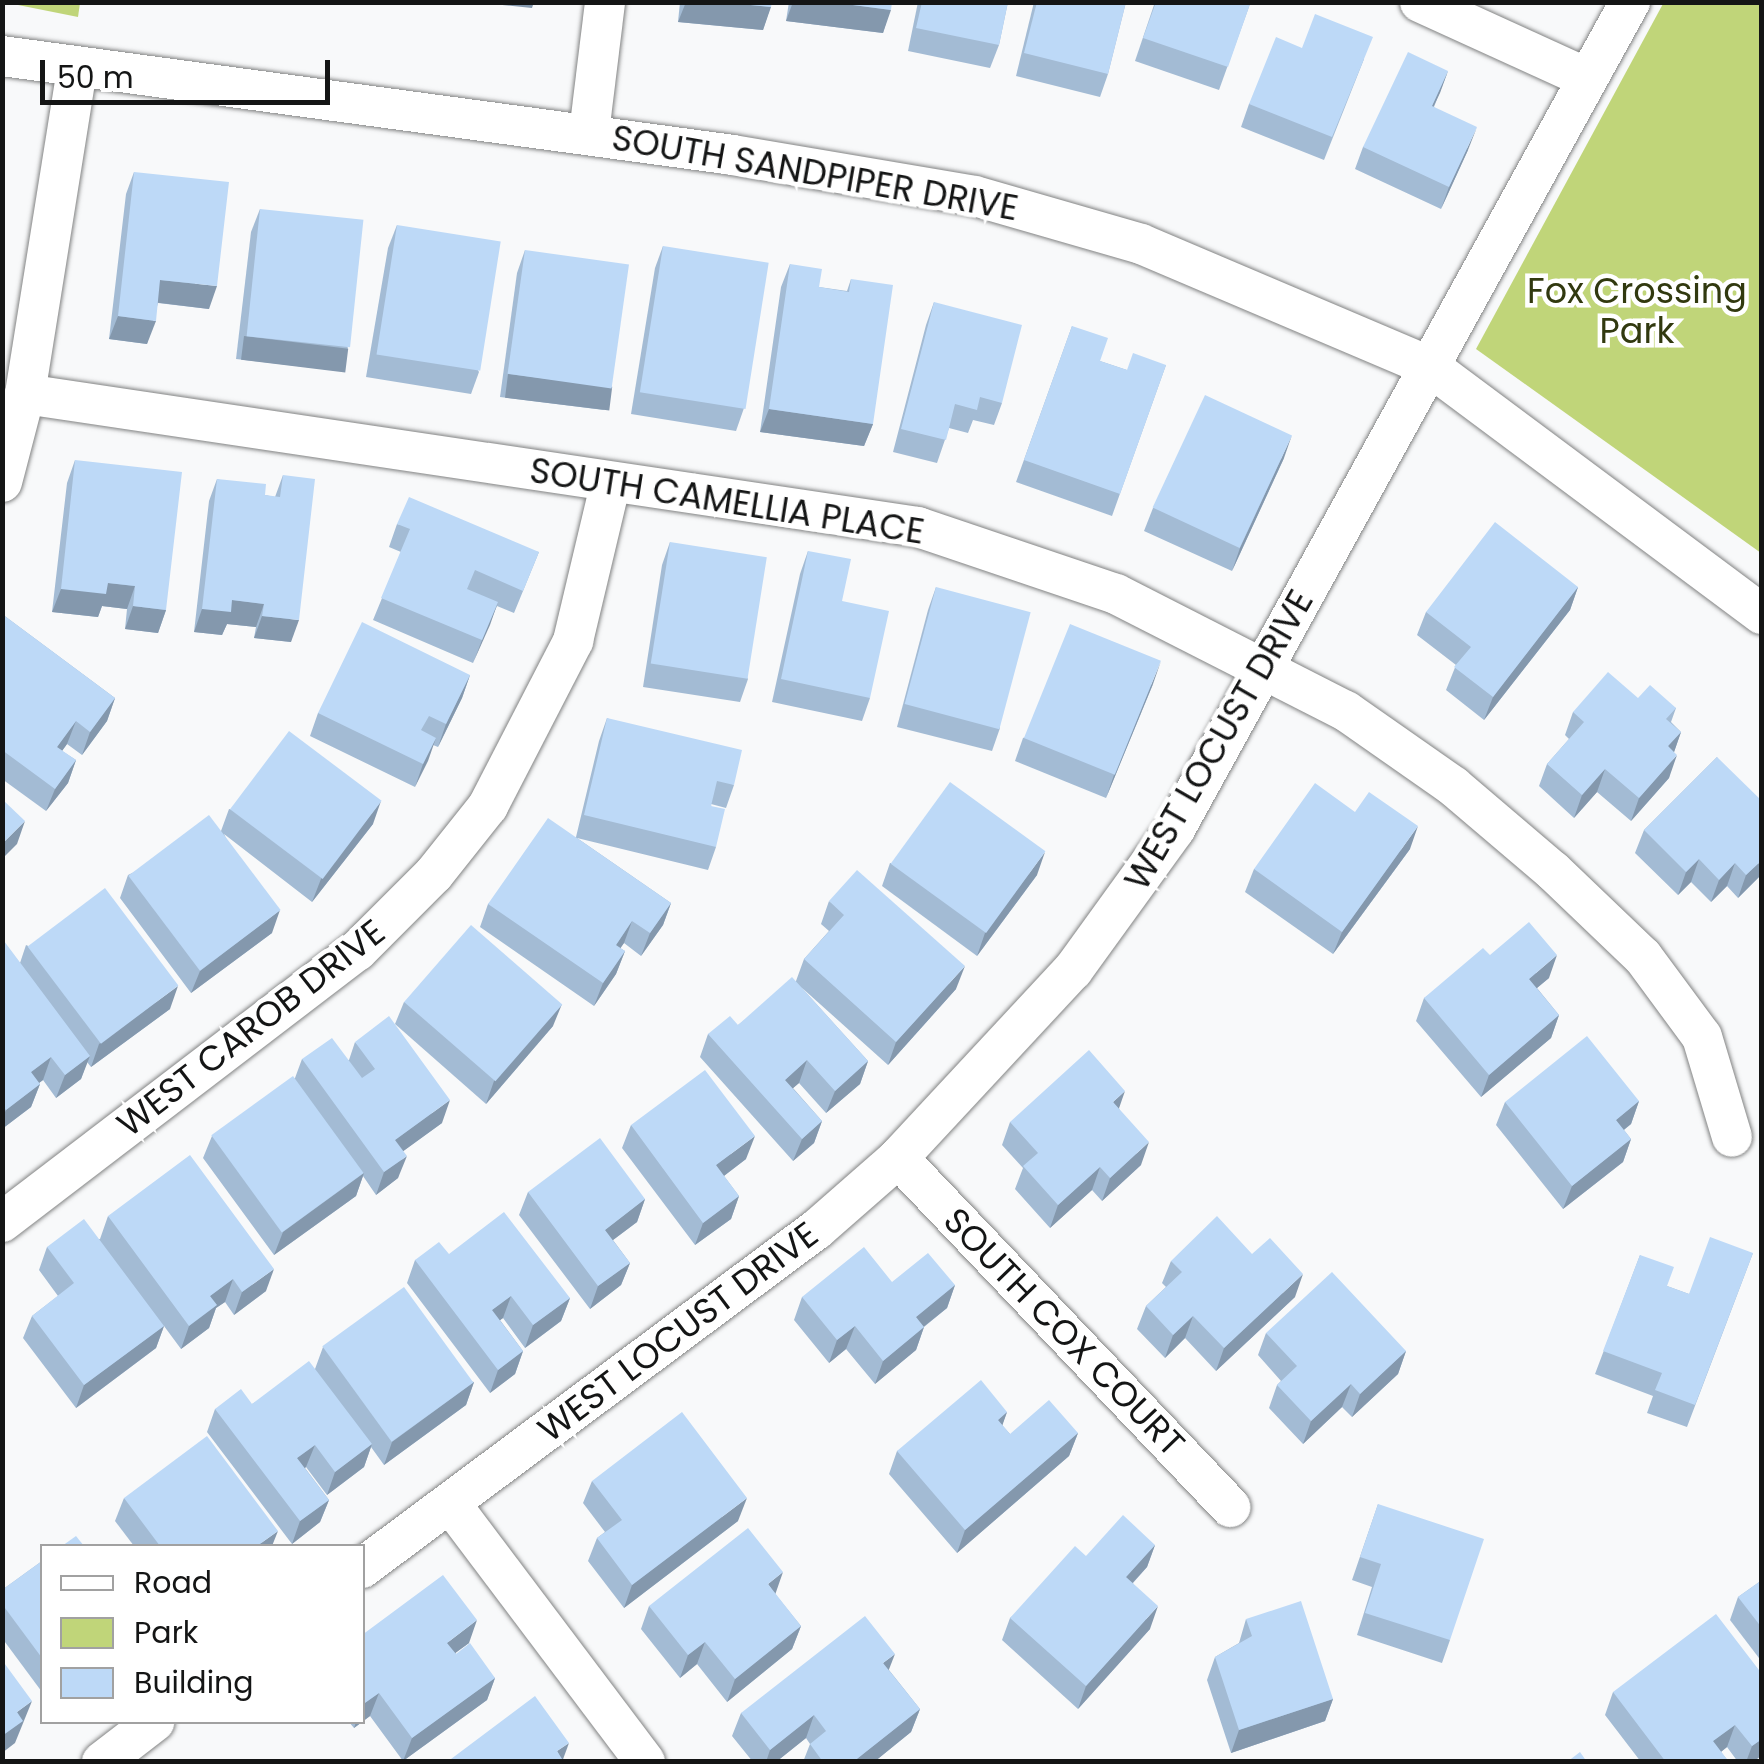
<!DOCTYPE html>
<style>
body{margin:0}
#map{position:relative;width:1764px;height:1764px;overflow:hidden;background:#f8f9fa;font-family:Poppins,sans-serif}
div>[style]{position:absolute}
.green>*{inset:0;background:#c0d579}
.roads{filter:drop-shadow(0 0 2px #828383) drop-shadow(0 0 2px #828383)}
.minor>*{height:40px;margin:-20px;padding:0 20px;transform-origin:20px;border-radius:20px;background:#fff}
.wall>*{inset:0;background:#a3bbd4}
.shaded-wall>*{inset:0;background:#8498ad;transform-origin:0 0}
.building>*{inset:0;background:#bdd9f7;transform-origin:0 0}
span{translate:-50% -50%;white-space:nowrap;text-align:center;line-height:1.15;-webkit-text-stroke:9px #fff;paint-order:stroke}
.street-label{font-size:35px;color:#141515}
.park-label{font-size:35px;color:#31390f}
.frame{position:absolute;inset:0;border:5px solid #141515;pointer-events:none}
.legend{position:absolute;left:40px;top:1544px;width:325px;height:180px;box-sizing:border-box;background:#fff;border:2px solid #a1a1a1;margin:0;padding:12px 18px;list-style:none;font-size:30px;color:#141515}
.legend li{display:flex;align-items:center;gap:20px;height:50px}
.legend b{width:50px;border:2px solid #a1a1a1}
.scale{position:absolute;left:40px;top:60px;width:290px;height:45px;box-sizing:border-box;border:5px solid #141515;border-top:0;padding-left:12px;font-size:30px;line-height:35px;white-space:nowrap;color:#141515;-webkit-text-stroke:8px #fff;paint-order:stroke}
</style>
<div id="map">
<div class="green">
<i style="clip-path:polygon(3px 2px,80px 2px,80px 3px,78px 17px)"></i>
<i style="clip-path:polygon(1664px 2px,1761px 3px,1761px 553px,1476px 349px)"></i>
</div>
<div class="roads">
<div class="minor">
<i style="left:1420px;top:2px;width:183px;rotate:24.5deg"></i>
<i style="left:2px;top:56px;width:738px;rotate:7.71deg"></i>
<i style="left:733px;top:155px;width:245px;rotate:9.6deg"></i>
<i style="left:975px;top:196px;width:173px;rotate:16.1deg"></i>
<i style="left:1141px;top:244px;width:313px;rotate:23deg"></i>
<i style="left:1429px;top:366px;width:415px;rotate:36.7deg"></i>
<i style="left:589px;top:133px;width:132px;rotate:-83deg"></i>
<i style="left:25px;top:394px;width:903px;rotate:8.47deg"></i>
<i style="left:918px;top:527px;width:209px;rotate:18.7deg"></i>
<i style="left:1116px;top:594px;width:258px;rotate:27deg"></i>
<i style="left:1346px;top:711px;width:131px;rotate:35deg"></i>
<i style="left:1453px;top:786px;width:131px;rotate:40.4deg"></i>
<i style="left:1553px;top:871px;width:124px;rotate:43.7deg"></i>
<i style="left:1643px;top:957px;width:99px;rotate:53.6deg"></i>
<i style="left:1702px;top:1037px;width:104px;rotate:73.3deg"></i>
<i style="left:2px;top:482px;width:91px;rotate:-75.4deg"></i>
<i style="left:25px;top:394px;width:330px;rotate:-80.9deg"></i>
<i style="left:898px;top:1158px;width:482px;rotate:46.4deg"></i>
<i style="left:2px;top:1222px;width:447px;rotate:-37.4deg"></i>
<i style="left:357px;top:951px;width:109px;rotate:-45deg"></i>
<i style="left:434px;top:874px;width:87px;rotate:-51.5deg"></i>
<i style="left:488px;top:806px;width:186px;rotate:-62.7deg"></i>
<i style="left:573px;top:641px;width:163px;rotate:-76.6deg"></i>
<i style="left:450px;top:1503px;width:324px;rotate:53deg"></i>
<i style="left:362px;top:1568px;width:567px;rotate:-36.69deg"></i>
<i style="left:817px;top:1229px;width:108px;rotate:-41.2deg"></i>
<i style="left:898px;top:1158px;width:257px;rotate:-47.1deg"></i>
<i style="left:1073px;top:970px;width:174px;rotate:-54.1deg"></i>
<i style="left:1175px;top:829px;width:944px;rotate:-61.18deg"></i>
<i style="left:102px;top:1762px;width:66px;rotate:-37.6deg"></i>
</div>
</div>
<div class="wall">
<i style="clip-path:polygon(680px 2px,772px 2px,763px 30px,678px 22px)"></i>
<i style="clip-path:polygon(789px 2px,892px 2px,883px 33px,786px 21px)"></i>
<i style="clip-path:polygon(918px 2px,1008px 2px,999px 45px,990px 68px,908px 51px)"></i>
<i style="clip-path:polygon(1034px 2px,1126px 2px,1108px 74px,1100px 97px,1016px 76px)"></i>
<i style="clip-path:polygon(1155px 2px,1250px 4px,1219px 90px,1135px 61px)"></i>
<i style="clip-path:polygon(1302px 48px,1364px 59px,1324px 160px,1241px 127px,1249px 104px)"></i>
<i style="clip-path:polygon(1448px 71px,1434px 107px,1468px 150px,1441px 209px,1355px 169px,1363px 147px)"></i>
<i style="clip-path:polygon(134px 172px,209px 309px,158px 303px,147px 344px,109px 339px,126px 194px)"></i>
<i style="clip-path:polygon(260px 209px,348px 348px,340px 371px,236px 359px,251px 232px)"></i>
<i style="clip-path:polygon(397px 225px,479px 372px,471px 394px,366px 377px,388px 248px)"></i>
<i style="clip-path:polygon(663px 246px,744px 408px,736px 431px,631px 414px,655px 268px)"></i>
<i style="clip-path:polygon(525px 250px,604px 410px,500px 397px,517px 273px)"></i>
<i style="clip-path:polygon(790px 264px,819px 287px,847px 291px,851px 279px,873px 424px,864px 446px,760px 432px,781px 287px)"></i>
<i style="clip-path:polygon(934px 302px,1002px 403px,994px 425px,973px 420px,968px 433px,949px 428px,937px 463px,893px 452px,926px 325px)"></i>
<i style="clip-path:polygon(1072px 326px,1100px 361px,1127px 370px,1166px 365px,1112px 516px,1016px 482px)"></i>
<i style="clip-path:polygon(1284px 458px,1232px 571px,1144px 531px,1153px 508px)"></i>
<i style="clip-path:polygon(75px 460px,166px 610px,158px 633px,125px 629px,127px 609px,102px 606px,98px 617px,52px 612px,67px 483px)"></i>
<i style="clip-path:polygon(283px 475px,291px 642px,254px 638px,256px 627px,227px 624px,222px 635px,194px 632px,209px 501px,217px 479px,265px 495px,275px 497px)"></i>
<i style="clip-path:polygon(397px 524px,539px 552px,514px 613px,497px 606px,473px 663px,373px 620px,401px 552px,389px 547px)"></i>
<i style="clip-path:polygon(670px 542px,748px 679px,740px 702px,643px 687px,662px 565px)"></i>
<i style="clip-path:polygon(808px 551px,842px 601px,870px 698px,862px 721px,772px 702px,800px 574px)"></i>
<i style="clip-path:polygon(936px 587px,1000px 728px,992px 751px,897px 727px,928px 610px)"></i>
<i style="clip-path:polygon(1578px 587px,1570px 610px,1484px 720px,1446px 690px,1456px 665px,1417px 635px,1426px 612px)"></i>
<i style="clip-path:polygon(2px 614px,115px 698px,107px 721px,82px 755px,67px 744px,62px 751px,76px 760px,68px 783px,46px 811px,2px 779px)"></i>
<i style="clip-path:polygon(470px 675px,462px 698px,438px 747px,433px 745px,415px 787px,310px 736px,318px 713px)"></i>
<i style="clip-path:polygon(1153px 684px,1106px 798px,1015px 761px,1023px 738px)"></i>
<i style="clip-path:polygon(1638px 698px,1676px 708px,1671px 722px,1681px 732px,1674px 752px,1669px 778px,1631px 821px,1597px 792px,1574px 818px,1539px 786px,1547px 764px,1569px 739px,1565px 735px,1573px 712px)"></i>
<i style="clip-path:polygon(607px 718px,734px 785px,726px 808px,711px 804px,716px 847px,708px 870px,577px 838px,671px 903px,663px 925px,641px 956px,624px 943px,620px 948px,625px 951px,616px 974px,594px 1006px,480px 927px,488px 904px,576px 837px,599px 741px)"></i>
<i style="clip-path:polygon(1717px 757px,1762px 874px,1738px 898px,1727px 886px,1711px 902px,1691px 882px,1678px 895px,1635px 853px,1644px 830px)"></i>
<i style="clip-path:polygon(229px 809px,373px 824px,312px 902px,224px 834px,272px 933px,191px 993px,120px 898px,128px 875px,221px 831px)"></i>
<i style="clip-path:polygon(1410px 849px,1333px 954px,1245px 892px,1254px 869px)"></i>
<i style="clip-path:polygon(890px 863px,1037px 875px,977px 956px,882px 886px)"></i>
<i style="clip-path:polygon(829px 901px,956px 989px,888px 1065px,801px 987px,868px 1061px,860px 1084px,826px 1113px,799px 1083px,793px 1088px,822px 1121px,814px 1143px,793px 1161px,700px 1057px,708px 1034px,738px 1025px,796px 981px,804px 959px,829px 931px,821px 924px)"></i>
<i style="clip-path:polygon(2px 942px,20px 963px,26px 945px,170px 1009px,91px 1067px,87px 1062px,81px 1079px,56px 1098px,43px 1080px,39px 1083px,40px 1084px,31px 1107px,2px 1129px)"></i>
<i style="clip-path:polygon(1490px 955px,1549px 978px,1537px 988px,1559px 1015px,1551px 1038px,1481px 1097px,1416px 1021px,1424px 998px)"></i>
<i style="clip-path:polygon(404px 1002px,553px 1026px,486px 1104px,395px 1024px)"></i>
<i style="clip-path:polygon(355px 1042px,442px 1123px,403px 1151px,398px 1178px,376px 1195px,363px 1176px,356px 1196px,274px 1255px,203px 1158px,212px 1136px,295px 1078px,302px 1059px,349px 1060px)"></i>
<i style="clip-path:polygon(1639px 1101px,1631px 1124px,1624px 1130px,1631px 1139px,1623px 1162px,1563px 1209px,1496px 1125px,1505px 1102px)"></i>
<i style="clip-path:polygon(1119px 1108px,1141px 1165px,1102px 1201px,1092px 1190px,1050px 1228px,1015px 1189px,1023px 1168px,1002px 1145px,1010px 1122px)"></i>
<i style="clip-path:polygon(631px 1125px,746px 1159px,724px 1176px,739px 1196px,731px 1219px,695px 1245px,622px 1148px)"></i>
<i style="clip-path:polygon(528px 1192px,645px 1199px,637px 1222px,613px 1240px,630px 1263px,621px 1285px,590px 1309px,519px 1215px)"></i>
<i style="clip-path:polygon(108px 1216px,266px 1291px,234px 1315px,225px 1302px,216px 1308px,209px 1328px,181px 1349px,164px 1326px,156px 1348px,76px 1408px,23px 1338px,32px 1316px,58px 1296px,39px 1270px,47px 1247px,100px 1239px)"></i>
<i style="clip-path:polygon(1753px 1253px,1687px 1427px,1647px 1413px,1653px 1396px,1595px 1374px,1640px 1255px,1667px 1286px,1689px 1294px)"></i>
<i style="clip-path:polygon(449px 1254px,570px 1298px,561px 1321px,525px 1348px,503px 1318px,500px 1320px,523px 1351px,515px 1374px,490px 1393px,407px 1283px,415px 1260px)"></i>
<i style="clip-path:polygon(1171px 1261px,1295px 1297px,1216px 1371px,1185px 1338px,1165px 1358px,1137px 1329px,1146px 1306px,1166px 1287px,1162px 1283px)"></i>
<i style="clip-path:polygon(892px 1282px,955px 1285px,947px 1308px,924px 1327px,916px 1350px,875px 1384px,846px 1349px,829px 1363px,794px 1320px,802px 1297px)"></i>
<i style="clip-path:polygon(1266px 1333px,1406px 1351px,1398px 1374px,1352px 1417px,1342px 1407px,1303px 1444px,1269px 1408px,1277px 1385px,1281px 1381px,1258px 1355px)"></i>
<i style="clip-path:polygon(323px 1347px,474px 1382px,466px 1405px,384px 1465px,371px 1447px,364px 1467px,327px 1495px,306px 1467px,305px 1468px,329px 1500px,320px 1522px,292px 1544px,207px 1432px,215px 1409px,252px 1404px,315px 1369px)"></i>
<i style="clip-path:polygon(1007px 1412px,1002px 1425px,1010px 1434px,1078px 1433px,1069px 1456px,957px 1553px,889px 1474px,897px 1451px)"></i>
<i style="clip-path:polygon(592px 1481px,738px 1521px,624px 1608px,588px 1561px,597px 1538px,605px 1532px,583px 1503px)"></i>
<i style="clip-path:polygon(124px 1498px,272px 1546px,134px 1546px,115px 1521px)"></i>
<i style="clip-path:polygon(1378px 1504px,1450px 1640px,1442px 1663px,1357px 1635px,1372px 1587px,1352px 1580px)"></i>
<i style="clip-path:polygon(1155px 1545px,1147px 1567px,1133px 1583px,1150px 1629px,1078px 1709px,1002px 1640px,1010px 1618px,1086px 1556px)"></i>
<i style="clip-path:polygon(42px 1561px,42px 1692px,2px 1638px,2px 1590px)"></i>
<i style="clip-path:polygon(1762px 1580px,1762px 1662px,1730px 1620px,1738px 1597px)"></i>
<i style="clip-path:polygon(775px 1594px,801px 1626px,792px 1649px,727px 1702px,697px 1664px,680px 1678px,641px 1629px,649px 1606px)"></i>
<i style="clip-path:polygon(1246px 1619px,1333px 1699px,1325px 1721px,1231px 1753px,1207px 1680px,1215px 1657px,1239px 1643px)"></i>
<i style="clip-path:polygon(362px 1635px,469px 1643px,455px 1653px,495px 1678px,487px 1700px,403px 1761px,370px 1716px,354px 1728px,349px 1722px,362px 1722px)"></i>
<i style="clip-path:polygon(889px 1670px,920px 1709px,911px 1732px,874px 1762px,803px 1762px,810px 1744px,806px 1738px,776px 1762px,753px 1762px,732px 1736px,741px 1713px)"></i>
<i style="clip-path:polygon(1762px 1674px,1762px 1755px,1753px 1762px,1738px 1762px,1727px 1747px,1721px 1752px,1729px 1762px,1641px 1762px,1605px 1715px,1613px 1692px)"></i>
</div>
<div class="shaded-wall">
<i style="clip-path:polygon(493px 2px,534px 2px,532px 8px,492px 4px)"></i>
<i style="clip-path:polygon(686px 2px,720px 2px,771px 7px,763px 30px,678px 22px)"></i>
<i style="clip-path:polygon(793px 2px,830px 2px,891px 10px,883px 33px,786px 21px)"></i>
<i style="clip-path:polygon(1448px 71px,1440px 93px,1423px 128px,1432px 106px)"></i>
<i style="clip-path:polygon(1477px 127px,1468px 150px,1441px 209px,1449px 187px)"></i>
<i style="clip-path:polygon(160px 280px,217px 286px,209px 309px,152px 302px)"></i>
<i style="clip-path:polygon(118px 316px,156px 321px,147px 344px,109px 339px)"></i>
<i style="left:244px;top:336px;width:105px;height:24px;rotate:7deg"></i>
<i style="left:508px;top:374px;width:105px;height:24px;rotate:7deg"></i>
<i style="clip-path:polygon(769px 409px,873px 424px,864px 446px,760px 432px)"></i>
<i style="clip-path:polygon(1292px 435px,1284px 458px,1232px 571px,1240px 548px)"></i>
<i style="clip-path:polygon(108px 583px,135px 586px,127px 609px,102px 606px,98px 617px,52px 612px,61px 589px)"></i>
<i style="clip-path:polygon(1578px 587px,1570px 610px,1484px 720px,1493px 697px)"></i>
<i style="clip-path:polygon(232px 600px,264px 604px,256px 627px,227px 624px,222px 635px,194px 632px,202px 609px)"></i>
<i style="clip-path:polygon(498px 602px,490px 625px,473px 663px,482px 640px)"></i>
<i style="clip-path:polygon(133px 606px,166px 610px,158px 633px,125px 629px)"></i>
<i style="clip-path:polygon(262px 616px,299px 620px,291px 642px,254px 638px)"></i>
<i style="clip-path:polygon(1161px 661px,1153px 684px,1106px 798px,1114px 775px)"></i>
<i style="clip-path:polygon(470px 675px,462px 698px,438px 747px,446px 724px)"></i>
<i style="clip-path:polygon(115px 698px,107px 721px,82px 755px,90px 732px)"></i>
<i style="clip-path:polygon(76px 721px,67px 744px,49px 769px,57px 747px)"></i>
<i style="clip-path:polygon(1681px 732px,1673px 755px,1668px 746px)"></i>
<i style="clip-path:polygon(436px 738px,428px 761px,415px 787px,423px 764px)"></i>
<i style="clip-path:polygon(1677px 755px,1669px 778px,1631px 821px,1639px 798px)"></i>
<i style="clip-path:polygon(76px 760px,68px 783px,46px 811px,55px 789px)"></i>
<i style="clip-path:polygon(1605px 769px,1597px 792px,1574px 818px,1582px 795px)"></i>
<i style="clip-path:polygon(381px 801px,373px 824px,312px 902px,321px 879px)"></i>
<i style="clip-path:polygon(25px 821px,17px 844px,2px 859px,2px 844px)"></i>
<i style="clip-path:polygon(1418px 826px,1410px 849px,1333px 954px,1342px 932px)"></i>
<i style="clip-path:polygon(1045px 852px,1037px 875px,977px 956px,985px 933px)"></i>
<i style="clip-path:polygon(1699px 859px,1691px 882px,1678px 895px,1686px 872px)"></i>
<i style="clip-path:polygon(1762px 860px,1762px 874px,1738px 898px,1746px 875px)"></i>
<i style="clip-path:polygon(1735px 863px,1727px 886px,1711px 902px,1719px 880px)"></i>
<i style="clip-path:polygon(671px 903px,663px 925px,641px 956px,650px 933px)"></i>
<i style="clip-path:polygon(280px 910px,272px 933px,191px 993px,200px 971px)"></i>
<i style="clip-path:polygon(632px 921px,624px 943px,607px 968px,616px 945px)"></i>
<i style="clip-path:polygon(625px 951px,616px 974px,594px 1006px,603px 983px)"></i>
<i style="clip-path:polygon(1557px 955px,1549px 978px,1520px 1002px,1529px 979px)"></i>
<i style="clip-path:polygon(965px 966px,956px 989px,888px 1065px,896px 1042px)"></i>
<i style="clip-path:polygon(178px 986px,170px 1009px,91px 1067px,99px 1044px)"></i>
<i style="clip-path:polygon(562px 1004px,553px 1026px,486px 1104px,494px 1081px)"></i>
<i style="clip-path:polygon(1559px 1015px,1551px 1038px,1481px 1097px,1489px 1075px)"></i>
<i style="clip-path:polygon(90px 1056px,81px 1079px,56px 1098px,65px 1075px)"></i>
<i style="clip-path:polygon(51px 1057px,43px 1080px,23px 1095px,31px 1072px)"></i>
<i style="clip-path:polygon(807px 1060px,799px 1083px,777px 1102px,785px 1080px)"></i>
<i style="clip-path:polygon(868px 1061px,860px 1084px,826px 1113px,835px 1091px)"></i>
<i style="clip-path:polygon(40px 1084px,31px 1107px,2px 1129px,2px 1118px,6px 1110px)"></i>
<i style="clip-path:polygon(1125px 1091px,1117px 1114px,1113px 1102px)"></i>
<i style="clip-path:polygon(450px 1100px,442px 1123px,387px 1163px,395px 1140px)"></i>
<i style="clip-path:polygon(1639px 1101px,1631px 1124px,1607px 1143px,1616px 1120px)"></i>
<i style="clip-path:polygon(822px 1121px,814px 1143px,793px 1161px,802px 1139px)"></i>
<i style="clip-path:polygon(755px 1136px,746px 1159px,708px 1188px,716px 1165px)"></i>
<i style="clip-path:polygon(1631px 1139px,1623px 1162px,1563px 1209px,1572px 1186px)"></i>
<i style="clip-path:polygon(1149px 1142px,1141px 1165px,1102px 1201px,1110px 1178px)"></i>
<i style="clip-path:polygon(407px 1156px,398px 1178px,376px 1195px,384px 1172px)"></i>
<i style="clip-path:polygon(1100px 1167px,1092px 1190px,1050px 1228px,1058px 1205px)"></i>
<i style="clip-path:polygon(364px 1173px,356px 1196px,274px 1255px,283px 1232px)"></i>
<i style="clip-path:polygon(739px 1196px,731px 1219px,695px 1245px,703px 1223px)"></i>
<i style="clip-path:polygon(645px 1199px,637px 1222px,597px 1252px,605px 1230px)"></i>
<i style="clip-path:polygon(630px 1263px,621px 1285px,590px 1309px,598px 1286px)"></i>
<i style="clip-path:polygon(274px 1269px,266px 1291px,234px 1315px,242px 1292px)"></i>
<i style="clip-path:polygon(1303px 1274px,1295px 1297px,1216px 1371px,1224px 1348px)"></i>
<i style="clip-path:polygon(233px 1279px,225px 1302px,216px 1308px,209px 1328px,181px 1349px,189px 1326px,210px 1296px)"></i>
<i style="clip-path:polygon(955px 1285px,947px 1308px,907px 1340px,916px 1317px)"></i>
<i style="clip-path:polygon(511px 1296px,503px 1318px,484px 1332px,492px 1310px)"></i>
<i style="clip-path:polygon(570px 1298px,561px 1321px,525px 1348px,533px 1325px)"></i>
<i style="clip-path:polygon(1193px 1316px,1185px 1338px,1165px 1358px,1173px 1335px)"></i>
<i style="clip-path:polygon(164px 1326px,156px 1348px,76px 1408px,84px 1385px)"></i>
<i style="clip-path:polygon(855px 1326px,846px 1349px,829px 1363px,837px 1340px)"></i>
<i style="clip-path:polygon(924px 1327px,916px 1350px,875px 1384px,883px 1361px)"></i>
<i style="clip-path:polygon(523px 1351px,515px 1374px,490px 1393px,498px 1370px)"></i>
<i style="clip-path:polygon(1406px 1351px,1398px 1374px,1352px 1417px,1360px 1394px)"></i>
<i style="clip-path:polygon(474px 1382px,466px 1405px,384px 1465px,392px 1442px)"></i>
<i style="clip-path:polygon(1351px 1384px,1342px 1407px,1303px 1444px,1311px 1421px)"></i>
<i style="clip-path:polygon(1007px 1412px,999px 1435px,998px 1420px)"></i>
<i style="clip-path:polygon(1078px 1433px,1069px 1456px,957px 1553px,965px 1530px)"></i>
<i style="clip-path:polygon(372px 1444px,364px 1467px,327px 1495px,335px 1472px)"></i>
<i style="clip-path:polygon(315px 1445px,306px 1467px,289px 1480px,297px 1458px)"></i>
<i style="clip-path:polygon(747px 1498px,738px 1521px,624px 1608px,632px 1585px)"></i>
<i style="clip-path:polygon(329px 1500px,320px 1522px,292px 1544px,300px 1521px)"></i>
<i style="clip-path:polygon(278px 1531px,272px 1546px,257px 1546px)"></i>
<i style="clip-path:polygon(1155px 1545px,1147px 1567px,1117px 1600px,1126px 1577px)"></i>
<i style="clip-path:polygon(783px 1572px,775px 1595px,768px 1584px)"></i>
<i style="clip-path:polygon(1158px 1606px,1150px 1629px,1078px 1709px,1086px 1686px)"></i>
<i style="clip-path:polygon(477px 1620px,469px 1643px,439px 1665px,447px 1643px)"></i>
<i style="clip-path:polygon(801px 1626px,792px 1649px,727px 1702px,735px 1679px)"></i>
<i style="clip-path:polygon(705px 1642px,697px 1664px,680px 1678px,688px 1655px)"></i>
<i style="clip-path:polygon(895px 1654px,886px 1677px,883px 1663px)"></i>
<i style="clip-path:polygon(495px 1678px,487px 1700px,403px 1761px,412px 1738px)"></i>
<i style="clip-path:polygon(379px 1693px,370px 1716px,354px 1728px,356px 1722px,362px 1722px,362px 1705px)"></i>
<i style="clip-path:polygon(1333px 1699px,1325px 1721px,1231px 1753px,1239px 1730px)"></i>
<i style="clip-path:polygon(32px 1701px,15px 1743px,2px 1753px,2px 1736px,17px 1712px)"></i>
<i style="clip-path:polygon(920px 1709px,911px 1732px,874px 1762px,853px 1762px)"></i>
<i style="clip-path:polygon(814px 1715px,806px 1738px,776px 1762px,766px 1762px,770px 1750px)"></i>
<i style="clip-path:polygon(1735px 1725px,1727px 1747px,1708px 1762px,1713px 1741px)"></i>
<i style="clip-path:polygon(1762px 1739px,1762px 1755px,1753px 1762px,1746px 1762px,1752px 1746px)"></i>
<i style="clip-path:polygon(569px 1743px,562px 1762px,557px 1751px)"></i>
</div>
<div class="building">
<i style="clip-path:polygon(720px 2px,772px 2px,771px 7px)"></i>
<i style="clip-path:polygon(830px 2px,892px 2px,891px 10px)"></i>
<i style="clip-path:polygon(922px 2px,1008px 2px,999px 45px,916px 28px)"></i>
<i style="clip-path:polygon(1037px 2px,1126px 2px,1108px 74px,1024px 53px)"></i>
<i style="clip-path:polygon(1156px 2px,1250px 4px,1228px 67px,1143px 38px)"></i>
<i style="clip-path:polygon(1315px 14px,1373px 37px,1332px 137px,1249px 104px,1276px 37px,1302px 48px)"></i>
<i style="clip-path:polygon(1408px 52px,1448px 71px,1432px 106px,1477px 127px,1449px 187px,1363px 147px)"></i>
<i style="clip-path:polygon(134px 172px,229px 182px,217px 286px,160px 280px,156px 321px,118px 316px)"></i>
<i style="left:260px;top:209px;width:104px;height:128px;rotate:6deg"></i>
<i style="left:397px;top:225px;width:105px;height:131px;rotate:9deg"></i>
<i style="left:663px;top:246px;width:107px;height:148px;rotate:9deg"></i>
<i style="left:525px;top:250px;width:105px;height:125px;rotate:8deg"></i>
<i style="clip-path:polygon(790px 264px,822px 269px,819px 287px,849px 292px,851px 279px,893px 285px,873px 424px,769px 409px)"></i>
<i style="clip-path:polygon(934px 302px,1022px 325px,1002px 403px,980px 397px,977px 410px,955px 404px,946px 440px,901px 429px)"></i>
<i style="clip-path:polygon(1072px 326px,1108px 338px,1100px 361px,1127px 370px,1133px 353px,1166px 365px,1120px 494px,1024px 460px)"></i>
<i style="left:1205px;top:395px;width:96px;height:124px;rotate:25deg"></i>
<i style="clip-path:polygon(75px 460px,182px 472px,166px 610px,133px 606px,135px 586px,108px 583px,106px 594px,61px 589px)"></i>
<i style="clip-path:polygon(283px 475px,315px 479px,299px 620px,262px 616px,264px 604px,232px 600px,231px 612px,202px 609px,217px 479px,266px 484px,265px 495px,280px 497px)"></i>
<i style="clip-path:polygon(409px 497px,539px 552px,523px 591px,475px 570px,467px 589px,498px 602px,482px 640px,381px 598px,410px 529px,397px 524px)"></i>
<i style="clip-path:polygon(1495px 522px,1578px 587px,1493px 697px,1454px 667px,1471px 647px,1426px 612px)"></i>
<i style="left:670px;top:542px;width:98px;height:123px;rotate:9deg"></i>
<i style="clip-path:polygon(808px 551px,851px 559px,842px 601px,889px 611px,870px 698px,781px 679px)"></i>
<i style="left:936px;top:587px;width:98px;height:121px;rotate:15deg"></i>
<i style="clip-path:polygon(2px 614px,115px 698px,90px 732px,76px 721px,57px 747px,76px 760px,55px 789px,2px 750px)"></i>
<i style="clip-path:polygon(362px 622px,470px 675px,446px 724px,429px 716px,421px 730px,436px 738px,423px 764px,318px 713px)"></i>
<i style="left:1070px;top:624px;width:98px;height:123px;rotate:22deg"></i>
<i style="clip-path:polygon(1608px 672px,1638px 698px,1650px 685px,1676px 708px,1666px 719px,1681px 732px,1668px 746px,1677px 755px,1639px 798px,1605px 769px,1582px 795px,1547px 764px,1584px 722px,1573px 712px)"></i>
<i style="clip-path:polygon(607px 718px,742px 750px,734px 785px,717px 781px,711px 806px,725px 809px,716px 847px,584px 815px)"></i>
<i style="left:289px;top:731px;width:116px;height:98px;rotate:37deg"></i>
<i style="clip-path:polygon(1717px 757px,1762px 801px,1762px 860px,1746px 875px,1735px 863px,1719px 880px,1699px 859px,1686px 872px,1644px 830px)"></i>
<i style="left:950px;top:782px;width:118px;height:101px;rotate:36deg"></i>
<i style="clip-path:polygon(1315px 783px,1355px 812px,1369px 792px,1418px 826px,1342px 932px,1254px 869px)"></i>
<i style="clip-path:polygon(2px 799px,25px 821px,2px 844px)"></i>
<i style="left:209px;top:815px;width:119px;height:101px;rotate:53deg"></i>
<i style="clip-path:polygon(548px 818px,671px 903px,650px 933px,632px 921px,616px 945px,625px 951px,603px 983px,488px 904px)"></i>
<i style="clip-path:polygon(857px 870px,965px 966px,896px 1042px,804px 959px,844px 915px,829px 901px)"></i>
<i style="left:105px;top:888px;width:122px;height:97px;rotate:53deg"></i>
<i style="clip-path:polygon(1529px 922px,1557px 955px,1529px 979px,1559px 1015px,1489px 1075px,1424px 998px,1483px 948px,1490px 955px)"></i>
<i style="left:471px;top:925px;width:121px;height:102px;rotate:41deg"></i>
<i style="clip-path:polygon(4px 941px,90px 1056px,65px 1075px,51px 1057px,31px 1072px,40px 1084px,6px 1110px,2px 1106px,2px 942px)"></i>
<i style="clip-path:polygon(792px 977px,868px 1061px,835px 1091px,807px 1060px,785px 1080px,822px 1121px,802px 1139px,708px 1034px,730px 1016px,738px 1025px)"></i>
<i style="clip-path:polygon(389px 1016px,450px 1100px,395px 1140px,407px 1156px,384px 1172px,302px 1059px,332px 1038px,362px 1078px,375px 1069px,355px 1042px)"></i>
<i style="clip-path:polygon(1587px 1036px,1639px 1101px,1616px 1120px,1631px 1139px,1572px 1186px,1505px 1102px)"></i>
<i style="clip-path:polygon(1089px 1050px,1125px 1091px,1113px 1102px,1149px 1142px,1110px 1178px,1100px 1167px,1058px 1205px,1023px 1166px,1038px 1153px,1010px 1122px)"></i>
<i style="clip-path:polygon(705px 1070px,755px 1136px,716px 1165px,739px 1196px,703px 1223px,631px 1125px)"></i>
<i style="left:293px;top:1076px;width:120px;height:101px;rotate:54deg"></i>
<i style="clip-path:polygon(600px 1138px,645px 1199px,605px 1230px,630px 1263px,598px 1286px,528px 1192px)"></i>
<i style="clip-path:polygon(190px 1155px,274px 1269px,242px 1292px,233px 1279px,210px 1296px,217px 1305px,189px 1326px,108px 1216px)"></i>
<i style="clip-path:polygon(504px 1212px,570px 1298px,533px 1325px,511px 1296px,492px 1310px,523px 1351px,498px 1370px,415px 1260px,439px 1242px,449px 1254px)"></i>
<i style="clip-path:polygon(1217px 1216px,1252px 1254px,1270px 1238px,1303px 1274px,1224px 1348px,1193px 1316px,1173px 1335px,1146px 1306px,1182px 1272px,1171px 1261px)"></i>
<i style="clip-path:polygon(84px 1219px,164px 1326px,84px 1385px,32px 1316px,74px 1283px,47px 1247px)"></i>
<i style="clip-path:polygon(1710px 1237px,1753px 1253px,1695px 1405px,1655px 1390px,1662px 1373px,1603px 1351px,1640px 1255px,1674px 1267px,1667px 1286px,1689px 1294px)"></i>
<i style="clip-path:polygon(864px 1247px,892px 1282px,928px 1253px,955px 1285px,916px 1317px,924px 1327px,883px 1361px,855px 1326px,837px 1340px,802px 1297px)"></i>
<i style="clip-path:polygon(1332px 1272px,1406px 1351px,1360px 1394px,1351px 1384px,1311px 1421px,1277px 1385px,1297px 1366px,1266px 1333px)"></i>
<i style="left:404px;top:1287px;width:118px;height:101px;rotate:54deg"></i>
<i style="clip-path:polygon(309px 1361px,372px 1444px,335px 1472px,315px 1445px,297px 1458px,329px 1500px,300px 1521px,215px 1409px,241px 1389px,252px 1404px)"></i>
<i style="clip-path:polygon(981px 1380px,1007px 1412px,998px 1420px,1010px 1434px,1049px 1400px,1078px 1433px,965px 1530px,897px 1451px)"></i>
<i style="clip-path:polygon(682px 1412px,747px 1498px,632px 1585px,597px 1538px,622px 1520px,592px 1481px)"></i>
<i style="clip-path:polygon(207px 1436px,278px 1531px,257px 1546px,160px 1546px,124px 1498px)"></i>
<i style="clip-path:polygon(1378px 1504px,1484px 1539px,1450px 1640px,1365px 1613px,1381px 1564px,1360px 1557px)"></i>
<i style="clip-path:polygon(1123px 1515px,1155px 1545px,1126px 1577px,1158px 1606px,1086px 1686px,1010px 1618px,1075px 1546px,1086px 1556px)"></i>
<i style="clip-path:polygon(748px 1528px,783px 1572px,768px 1584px,801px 1626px,735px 1679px,705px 1642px,688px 1655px,649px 1606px)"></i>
<i style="clip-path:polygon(76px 1536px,84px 1546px,62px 1546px)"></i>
<i style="clip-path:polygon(42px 1561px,42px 1658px,2px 1604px,2px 1590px)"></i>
<i style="clip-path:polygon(443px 1575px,477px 1620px,447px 1643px,456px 1654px,470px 1643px,495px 1678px,412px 1738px,379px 1693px,362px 1705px,362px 1635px)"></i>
<i style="clip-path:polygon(1762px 1580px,1762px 1628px,1738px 1597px)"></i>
<i style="clip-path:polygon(1301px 1601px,1333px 1699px,1239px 1730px,1215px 1657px,1252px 1636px,1246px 1619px)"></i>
<i style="clip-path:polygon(1716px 1614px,1762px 1674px,1762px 1739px,1752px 1746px,1735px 1725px,1713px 1741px,1729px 1762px,1666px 1762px,1613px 1692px)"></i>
<i style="clip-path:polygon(865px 1616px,895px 1654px,883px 1663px,920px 1709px,853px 1762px,823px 1762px,810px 1744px,826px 1731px,814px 1715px,770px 1750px,741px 1713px)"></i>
<i style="clip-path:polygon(2px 1660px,32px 1701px,17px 1712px,23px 1721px,2px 1736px)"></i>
<i style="clip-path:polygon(535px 1696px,569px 1743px,557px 1751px,564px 1762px,447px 1762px)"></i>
<i style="clip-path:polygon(1580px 1752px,1587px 1762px,1567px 1762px)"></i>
</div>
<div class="street-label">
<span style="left:815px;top:173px;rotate:10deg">SOUTH SANDPIPER DRIVE</span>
<span style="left:727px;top:501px;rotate:9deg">SOUTH CAMELLIA PLACE</span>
<span style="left:1219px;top:740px;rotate:-60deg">WEST LOCUST DRIVE</span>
<span style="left:251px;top:1028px;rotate:-38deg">WEST CAROB DRIVE</span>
<span style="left:678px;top:1332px;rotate:-37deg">WEST LOCUST DRIVE</span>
<span style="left:1064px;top:1332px;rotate:46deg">SOUTH COX COURT</span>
</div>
<div class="park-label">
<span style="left:1637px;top:311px">Fox Crossing<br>Park</span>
</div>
<div class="frame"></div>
<ul class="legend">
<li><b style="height:12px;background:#fff"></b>Road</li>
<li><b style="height:28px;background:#c0d579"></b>Park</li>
<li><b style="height:28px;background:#bdd9f7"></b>Building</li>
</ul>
<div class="scale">50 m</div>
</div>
